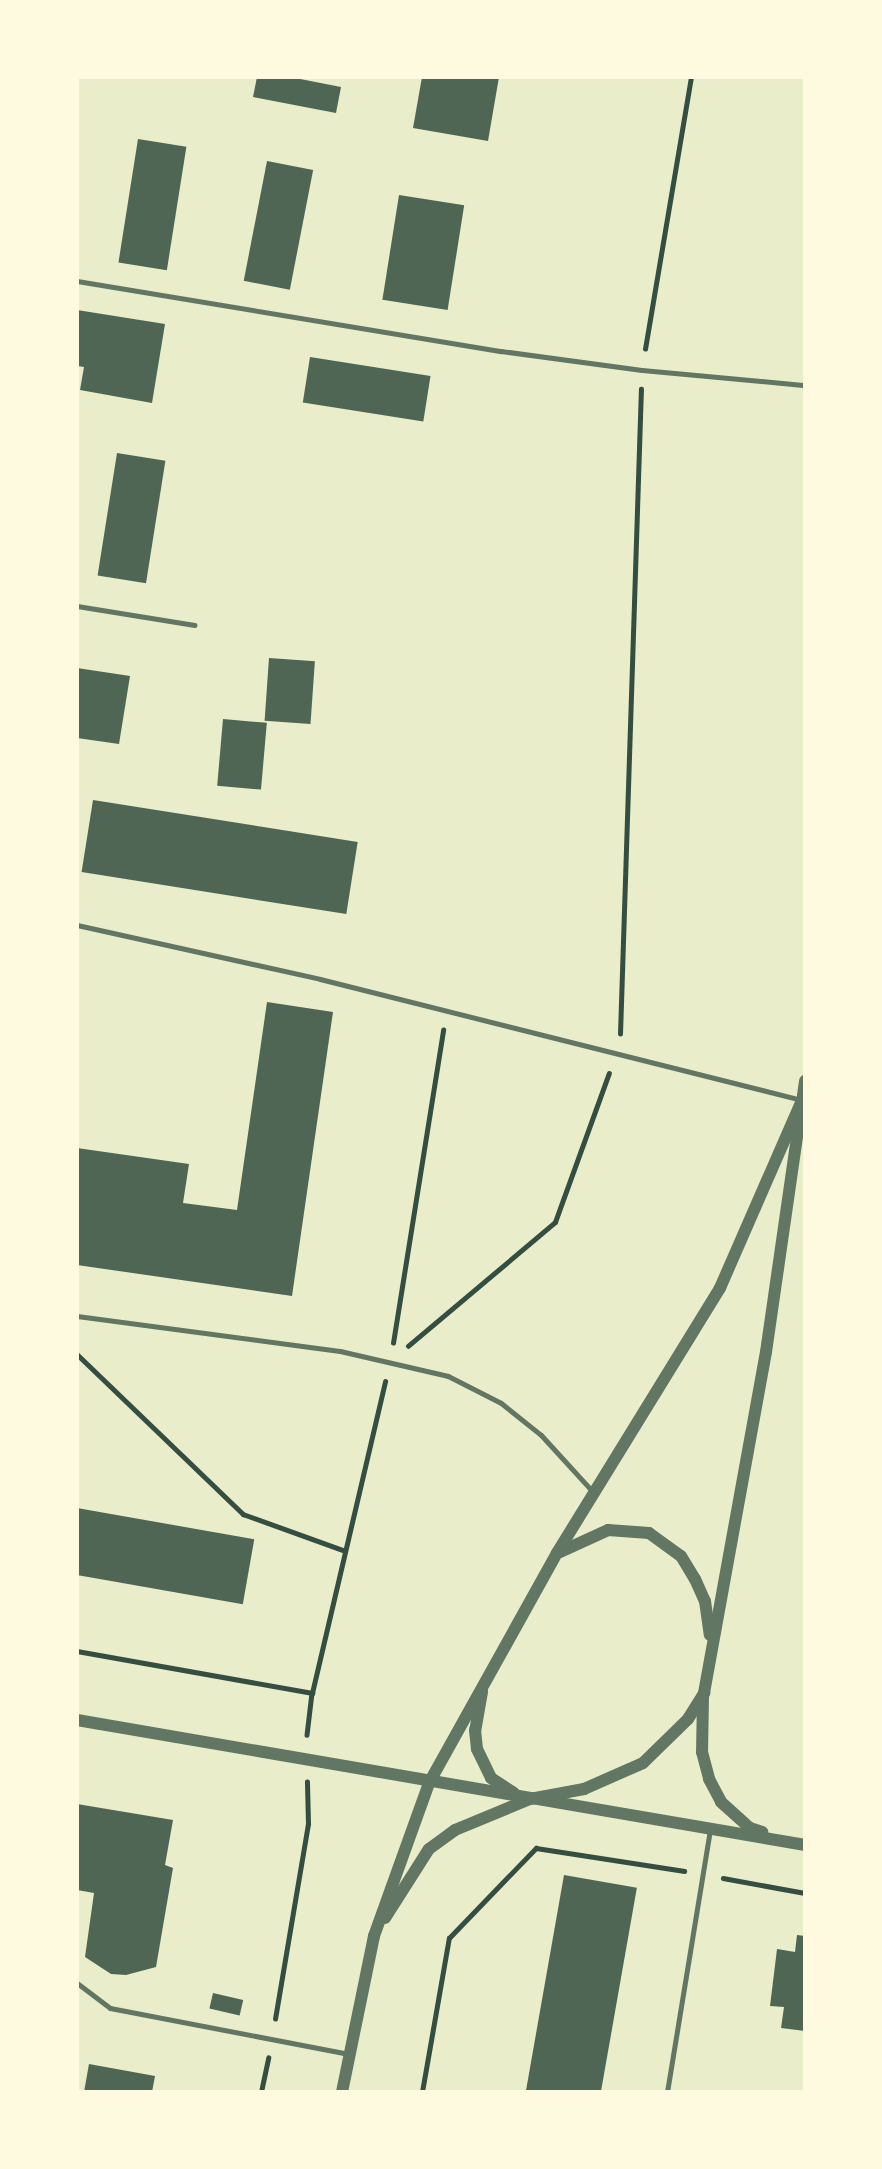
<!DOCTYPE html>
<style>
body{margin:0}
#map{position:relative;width:882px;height:2169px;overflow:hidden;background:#e9edc9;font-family:Literata,serif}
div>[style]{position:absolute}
.building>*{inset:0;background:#4f6655;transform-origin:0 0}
.path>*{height:4.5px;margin:-2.25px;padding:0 2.25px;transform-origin:2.25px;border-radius:2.25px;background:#344e41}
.service>*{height:5px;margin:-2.5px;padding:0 2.5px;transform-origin:2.5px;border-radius:2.5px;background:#617663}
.tertiary>*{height:12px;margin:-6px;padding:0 6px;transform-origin:6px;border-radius:6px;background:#617663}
span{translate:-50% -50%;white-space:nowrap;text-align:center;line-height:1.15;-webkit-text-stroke:5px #fefae0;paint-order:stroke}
.frame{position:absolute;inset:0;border:79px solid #fefae0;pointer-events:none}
</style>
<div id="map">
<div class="building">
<i style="clip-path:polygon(257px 77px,290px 77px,341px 87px,336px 113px,253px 97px)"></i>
<i style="clip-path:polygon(422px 77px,499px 77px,488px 141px,413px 128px)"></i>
<i style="left:138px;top:139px;width:49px;height:125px;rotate:9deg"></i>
<i style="left:267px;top:161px;width:47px;height:122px;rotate:11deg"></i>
<i style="left:399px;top:195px;width:66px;height:106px;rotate:9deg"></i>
<i style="clip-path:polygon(77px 310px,165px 324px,152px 403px,80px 390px,84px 367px,77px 366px)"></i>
<i style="left:310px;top:357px;width:122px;height:46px;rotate:9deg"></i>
<i style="left:117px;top:453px;width:49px;height:124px;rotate:9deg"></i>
<i style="left:269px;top:658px;width:46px;height:63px;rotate:4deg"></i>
<i style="clip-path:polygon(77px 668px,130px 676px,119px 744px,77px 738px)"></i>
<i style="left:223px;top:719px;width:44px;height:67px;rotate:5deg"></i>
<i style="left:93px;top:800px;width:268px;height:73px;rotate:9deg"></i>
<i style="clip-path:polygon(267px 1002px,333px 1012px,292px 1296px,77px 1265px,77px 1148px,189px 1164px,183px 1203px,237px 1210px)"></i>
<i style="left:77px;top:1508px;width:180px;height:66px;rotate:10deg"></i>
<i style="clip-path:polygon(77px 1804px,173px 1820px,165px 1865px,173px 1868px,156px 1967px,126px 1975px,111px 1974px,85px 1957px,94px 1893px,77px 1890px)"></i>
<i style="left:564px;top:1875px;width:74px;height:220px;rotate:10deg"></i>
<i style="clip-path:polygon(797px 1935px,805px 1936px,805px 2031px,781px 2028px,784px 2007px,770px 2006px,777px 1949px,795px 1952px)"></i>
<i style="left:213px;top:1993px;width:31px;height:16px;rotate:13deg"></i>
<i style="clip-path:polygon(89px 2064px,155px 2076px,152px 2092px,84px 2092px)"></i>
</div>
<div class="path">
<i style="left:645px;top:349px;width:276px;rotate:-80.4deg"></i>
<i style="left:620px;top:1034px;width:645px;rotate:-88.14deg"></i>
<i style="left:393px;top:1343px;width:317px;rotate:-80.9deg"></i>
<i style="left:408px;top:1346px;width:192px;rotate:-40.1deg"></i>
<i style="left:555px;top:1222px;width:158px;rotate:-70.1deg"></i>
<i style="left:77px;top:1354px;width:231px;rotate:43.9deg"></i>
<i style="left:243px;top:1514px;width:106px;rotate:19.8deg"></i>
<i style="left:77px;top:1651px;width:239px;rotate:10.1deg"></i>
<i style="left:312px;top:1693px;width:42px;rotate:96.8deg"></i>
<i style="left:312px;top:1693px;width:320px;rotate:-76.8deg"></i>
<i style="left:723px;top:1878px;width:83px;rotate:10.4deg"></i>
<i style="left:275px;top:2019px;width:198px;rotate:-80.4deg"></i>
<i style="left:308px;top:1824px;width:42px;rotate:-91.4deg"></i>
<i style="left:261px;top:2092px;width:35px;rotate:-78deg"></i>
<i style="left:422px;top:2092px;width:156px;rotate:-80.1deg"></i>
<i style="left:449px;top:1938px;width:125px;rotate:-46deg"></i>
<i style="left:536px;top:1848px;width:150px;rotate:8.8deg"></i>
</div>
<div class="service">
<i style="left:77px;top:281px;width:430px;rotate:9.4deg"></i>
<i style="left:501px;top:351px;width:142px;rotate:7.7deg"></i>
<i style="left:642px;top:370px;width:164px;rotate:5.3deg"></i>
<i style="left:77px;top:606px;width:119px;rotate:9.2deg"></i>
<i style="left:77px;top:925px;width:249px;rotate:12.5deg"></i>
<i style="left:320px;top:979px;width:497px;rotate:14.1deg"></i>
<i style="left:77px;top:1316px;width:265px;rotate:7.6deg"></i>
<i style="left:340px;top:1351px;width:111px;rotate:13deg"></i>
<i style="left:448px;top:1376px;width:59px;rotate:27deg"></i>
<i style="left:501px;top:1403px;width:51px;rotate:38.7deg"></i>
<i style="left:541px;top:1435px;width:77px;rotate:47.6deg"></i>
<i style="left:77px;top:1983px;width:41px;rotate:37.1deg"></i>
<i style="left:110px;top:2008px;width:242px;rotate:10.9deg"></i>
<i style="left:667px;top:2092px;width:266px;rotate:-80.7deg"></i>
</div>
<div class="tertiary">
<i style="left:560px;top:1552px;width:53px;rotate:-24.6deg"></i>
<i style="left:608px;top:1530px;width:41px;rotate:4.2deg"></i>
<i style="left:649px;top:1533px;width:39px;rotate:36deg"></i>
<i style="left:681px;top:1556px;width:27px;rotate:59deg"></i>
<i style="left:695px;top:1579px;width:24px;rotate:66deg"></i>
<i style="left:705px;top:1601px;width:34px;rotate:82deg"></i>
<i style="left:482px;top:1692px;width:39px;rotate:100deg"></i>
<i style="left:475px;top:1730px;width:19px;rotate:84deg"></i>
<i style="left:477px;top:1749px;width:32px;rotate:64deg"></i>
<i style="left:491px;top:1778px;width:27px;rotate:33deg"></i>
<i style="left:703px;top:1697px;width:55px;rotate:91deg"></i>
<i style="left:702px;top:1752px;width:28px;rotate:75deg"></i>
<i style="left:709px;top:1779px;width:26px;rotate:62deg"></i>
<i style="left:721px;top:1802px;width:39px;rotate:42deg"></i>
<i style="left:750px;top:1828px;width:13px;rotate:18deg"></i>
<i style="left:77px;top:1720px;width:739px;rotate:9.74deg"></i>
<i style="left:385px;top:1918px;width:82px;rotate:-57.5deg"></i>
<i style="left:429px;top:1849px;width:32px;rotate:-36deg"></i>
<i style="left:455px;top:1830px;width:81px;rotate:-22.5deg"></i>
<i style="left:530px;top:1799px;width:55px;rotate:-10.5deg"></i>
<i style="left:584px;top:1789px;width:64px;rotate:-23.8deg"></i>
<i style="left:643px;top:1763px;width:63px;rotate:-44.4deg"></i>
<i style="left:688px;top:1719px;width:31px;rotate:-58deg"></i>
<i style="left:704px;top:1693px;width:347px;rotate:-79.7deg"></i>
<i style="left:766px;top:1352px;width:274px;rotate:-81.8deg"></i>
<i style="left:342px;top:2092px;width:159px;rotate:-78.4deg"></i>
<i style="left:374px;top:1936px;width:163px;rotate:-70.2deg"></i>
<i style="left:429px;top:1783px;width:263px;rotate:-60.9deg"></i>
<i style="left:557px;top:1553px;width:311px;rotate:-58.4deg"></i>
<i style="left:720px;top:1288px;width:205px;rotate:-66.4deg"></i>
</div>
<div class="frame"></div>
</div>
